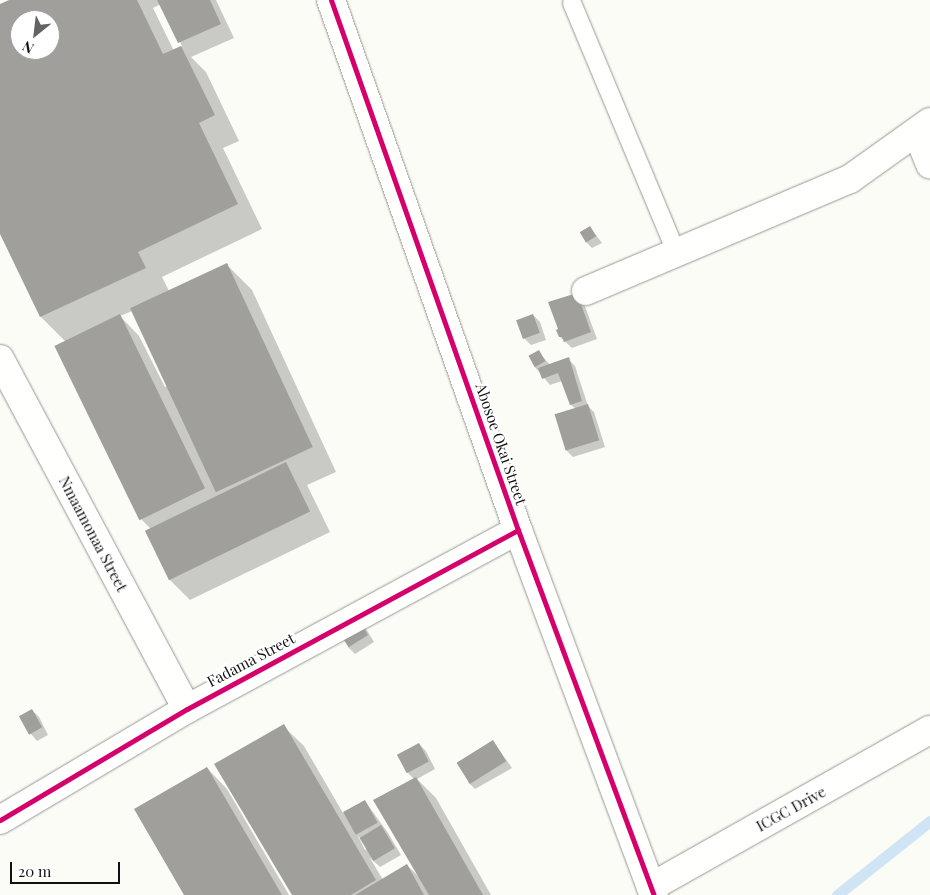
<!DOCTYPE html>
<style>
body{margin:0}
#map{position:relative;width:930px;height:895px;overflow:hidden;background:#fcfcf7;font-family:"Playfair Display",serif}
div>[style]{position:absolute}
.shadow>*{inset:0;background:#0003}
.stream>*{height:11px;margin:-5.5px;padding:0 5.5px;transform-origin:5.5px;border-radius:5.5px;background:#cfe4f4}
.building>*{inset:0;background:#a09f9c;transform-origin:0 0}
.roads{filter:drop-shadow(0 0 1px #979795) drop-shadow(0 0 1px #979795)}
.service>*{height:18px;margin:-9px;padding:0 9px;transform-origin:9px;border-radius:9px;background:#fffffe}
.minor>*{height:28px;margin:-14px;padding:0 14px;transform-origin:14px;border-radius:14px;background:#fffffe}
.tertiary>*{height:28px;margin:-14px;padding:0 14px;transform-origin:14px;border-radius:14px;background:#fffffe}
.cycleway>*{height:5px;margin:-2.5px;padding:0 2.5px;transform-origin:2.5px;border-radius:2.5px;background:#d6006c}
span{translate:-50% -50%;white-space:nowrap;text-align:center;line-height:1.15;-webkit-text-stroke:5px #fff;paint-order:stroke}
.street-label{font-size:15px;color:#111}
.north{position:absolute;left:10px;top:10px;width:50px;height:50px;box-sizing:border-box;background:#fff;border:1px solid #a0a0a0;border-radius:50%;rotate:209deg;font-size:14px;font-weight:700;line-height:20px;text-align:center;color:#111}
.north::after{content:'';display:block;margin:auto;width:18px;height:22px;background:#636362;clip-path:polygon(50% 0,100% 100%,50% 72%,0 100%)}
.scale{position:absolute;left:10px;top:862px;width:110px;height:22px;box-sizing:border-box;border:2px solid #111;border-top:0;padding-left:6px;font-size:15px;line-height:18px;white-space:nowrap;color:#111;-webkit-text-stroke:4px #fff;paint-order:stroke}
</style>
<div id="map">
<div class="shadow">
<i style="clip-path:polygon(evenodd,12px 0,216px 0,234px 38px,191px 57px,206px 72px,239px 141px,223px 148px,262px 229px,162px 277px,169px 291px,227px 265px,252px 290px,336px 472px,307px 485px,330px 532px,190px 600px,170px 580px,152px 530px,142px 520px,56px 347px,66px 342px,41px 317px,0 231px,0 6px,12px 0,161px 4px,182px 46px,174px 51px,153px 8px,161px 4px,12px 0,20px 20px,50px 20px,50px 50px,20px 50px,20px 20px,12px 0,132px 311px,167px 386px,165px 387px,139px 336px,120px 316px,132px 311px)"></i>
<i style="clip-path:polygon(590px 227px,602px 243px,592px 248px,585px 241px)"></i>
<i style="clip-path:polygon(583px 301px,597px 339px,572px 348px,560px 337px,560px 329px,550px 302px)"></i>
<i style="clip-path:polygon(533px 315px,540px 322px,546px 340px,531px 345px,524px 338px)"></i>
<i style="clip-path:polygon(539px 352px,550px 365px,568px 359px,575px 366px,588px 406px,594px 412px,605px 447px,573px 457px,566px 450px,576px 409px,571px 405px,562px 381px,550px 385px,534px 366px,529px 356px)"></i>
<i style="clip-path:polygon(365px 627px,374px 642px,355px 654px,348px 647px)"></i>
<i style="clip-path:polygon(32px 710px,39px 717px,48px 735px,37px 741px,31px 734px,21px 716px)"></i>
<i style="clip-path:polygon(evenodd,283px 726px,304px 746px,343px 813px,365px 801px,388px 833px,401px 855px,380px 867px,370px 858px,383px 880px,407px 865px,419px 877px,414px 779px,408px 773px,419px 744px,426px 751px,435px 769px,417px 779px,436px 798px,491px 895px,293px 895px,283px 726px,358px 836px,363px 841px,367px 849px,365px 850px,358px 836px)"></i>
<i style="clip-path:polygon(493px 741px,512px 768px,475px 789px,468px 782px)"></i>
<i style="clip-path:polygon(207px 768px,227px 789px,289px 895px,186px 895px)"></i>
</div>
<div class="stream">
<i style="left:837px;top:895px;width:119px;rotate:-38.5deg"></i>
</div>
<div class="building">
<i style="clip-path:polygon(evenodd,9px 0,137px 0,163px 54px,181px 46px,215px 115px,199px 123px,238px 204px,138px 252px,146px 268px,40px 317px,0 234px,0 4px,9px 0,20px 20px,50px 20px,50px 50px,20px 50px,20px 20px)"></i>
<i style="clip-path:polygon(157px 0,210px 0,221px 24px,178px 43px)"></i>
<i style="left:590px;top:226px;width:12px;height:12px;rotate:59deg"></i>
<i style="left:227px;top:263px;width:203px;height:107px;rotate:65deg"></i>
<i style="clip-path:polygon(577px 293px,591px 332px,564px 342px,562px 337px,559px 337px,556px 330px,558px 329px,548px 302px)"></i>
<i style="left:120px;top:314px;width:194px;height:73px;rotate:64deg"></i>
<i style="left:533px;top:314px;width:20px;height:18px;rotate:70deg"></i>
<i style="left:539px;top:350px;width:13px;height:12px;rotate:61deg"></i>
<i style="clip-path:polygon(569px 357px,582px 401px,570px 405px,558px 373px,542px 379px,538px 368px)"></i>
<i style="left:588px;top:404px;width:38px;height:35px;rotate:73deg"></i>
<i style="left:286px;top:462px;width:55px;height:157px;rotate:64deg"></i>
<i style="left:358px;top:619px;width:19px;height:23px;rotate:58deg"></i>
<i style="left:32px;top:709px;width:21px;height:15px;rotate:61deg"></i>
<i style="clip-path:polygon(284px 724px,376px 880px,351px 895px,292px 895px,214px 764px)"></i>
<i style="left:493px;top:740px;width:25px;height:43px;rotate:58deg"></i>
<i style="left:419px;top:743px;width:21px;height:25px;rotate:62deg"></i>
<i style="clip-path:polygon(207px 767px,282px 895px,184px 895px,134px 809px)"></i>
<i style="clip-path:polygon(416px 777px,483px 895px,429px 895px,373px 800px)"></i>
<i style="left:365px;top:800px;width:26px;height:25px;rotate:61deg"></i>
<i style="left:381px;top:825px;width:27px;height:25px;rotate:59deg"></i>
<i style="clip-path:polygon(407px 864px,424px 895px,355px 895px)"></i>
</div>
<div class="roads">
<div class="service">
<i style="left:572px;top:3px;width:270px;rotate:67.3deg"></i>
</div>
<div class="minor">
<i style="left:917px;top:132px;width:35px;rotate:68deg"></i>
<i style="left:586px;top:291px;width:287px;rotate:-23deg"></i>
<i style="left:850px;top:179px;width:98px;rotate:-35.5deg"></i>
<i style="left:0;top:359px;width:397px;rotate:61.9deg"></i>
<i style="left:0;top:820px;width:217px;rotate:-30.7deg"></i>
<i style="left:187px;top:709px;width:376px;rotate:-28.4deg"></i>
<i style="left:651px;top:887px;width:320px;rotate:-29.4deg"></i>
</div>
<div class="tertiary">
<i style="left:331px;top:0;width:562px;rotate:70.57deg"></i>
<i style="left:518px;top:530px;width:390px;rotate:69.6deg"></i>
</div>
</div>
<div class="cycleway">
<i style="left:331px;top:0;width:562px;rotate:70.57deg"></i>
<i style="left:518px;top:530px;width:390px;rotate:69.6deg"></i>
<i style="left:0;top:820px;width:217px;rotate:-30.7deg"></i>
<i style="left:187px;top:709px;width:376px;rotate:-28.4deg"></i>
</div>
<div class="street-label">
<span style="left:501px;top:444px;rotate:71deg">Abosoe Okai Street</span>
<span style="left:93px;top:534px;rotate:62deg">Nmaamonaa Street</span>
<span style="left:251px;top:660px;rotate:-28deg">Fadama Street</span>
<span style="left:791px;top:809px;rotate:-29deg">ICGC Drive</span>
</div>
<div class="north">N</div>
<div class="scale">20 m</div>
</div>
